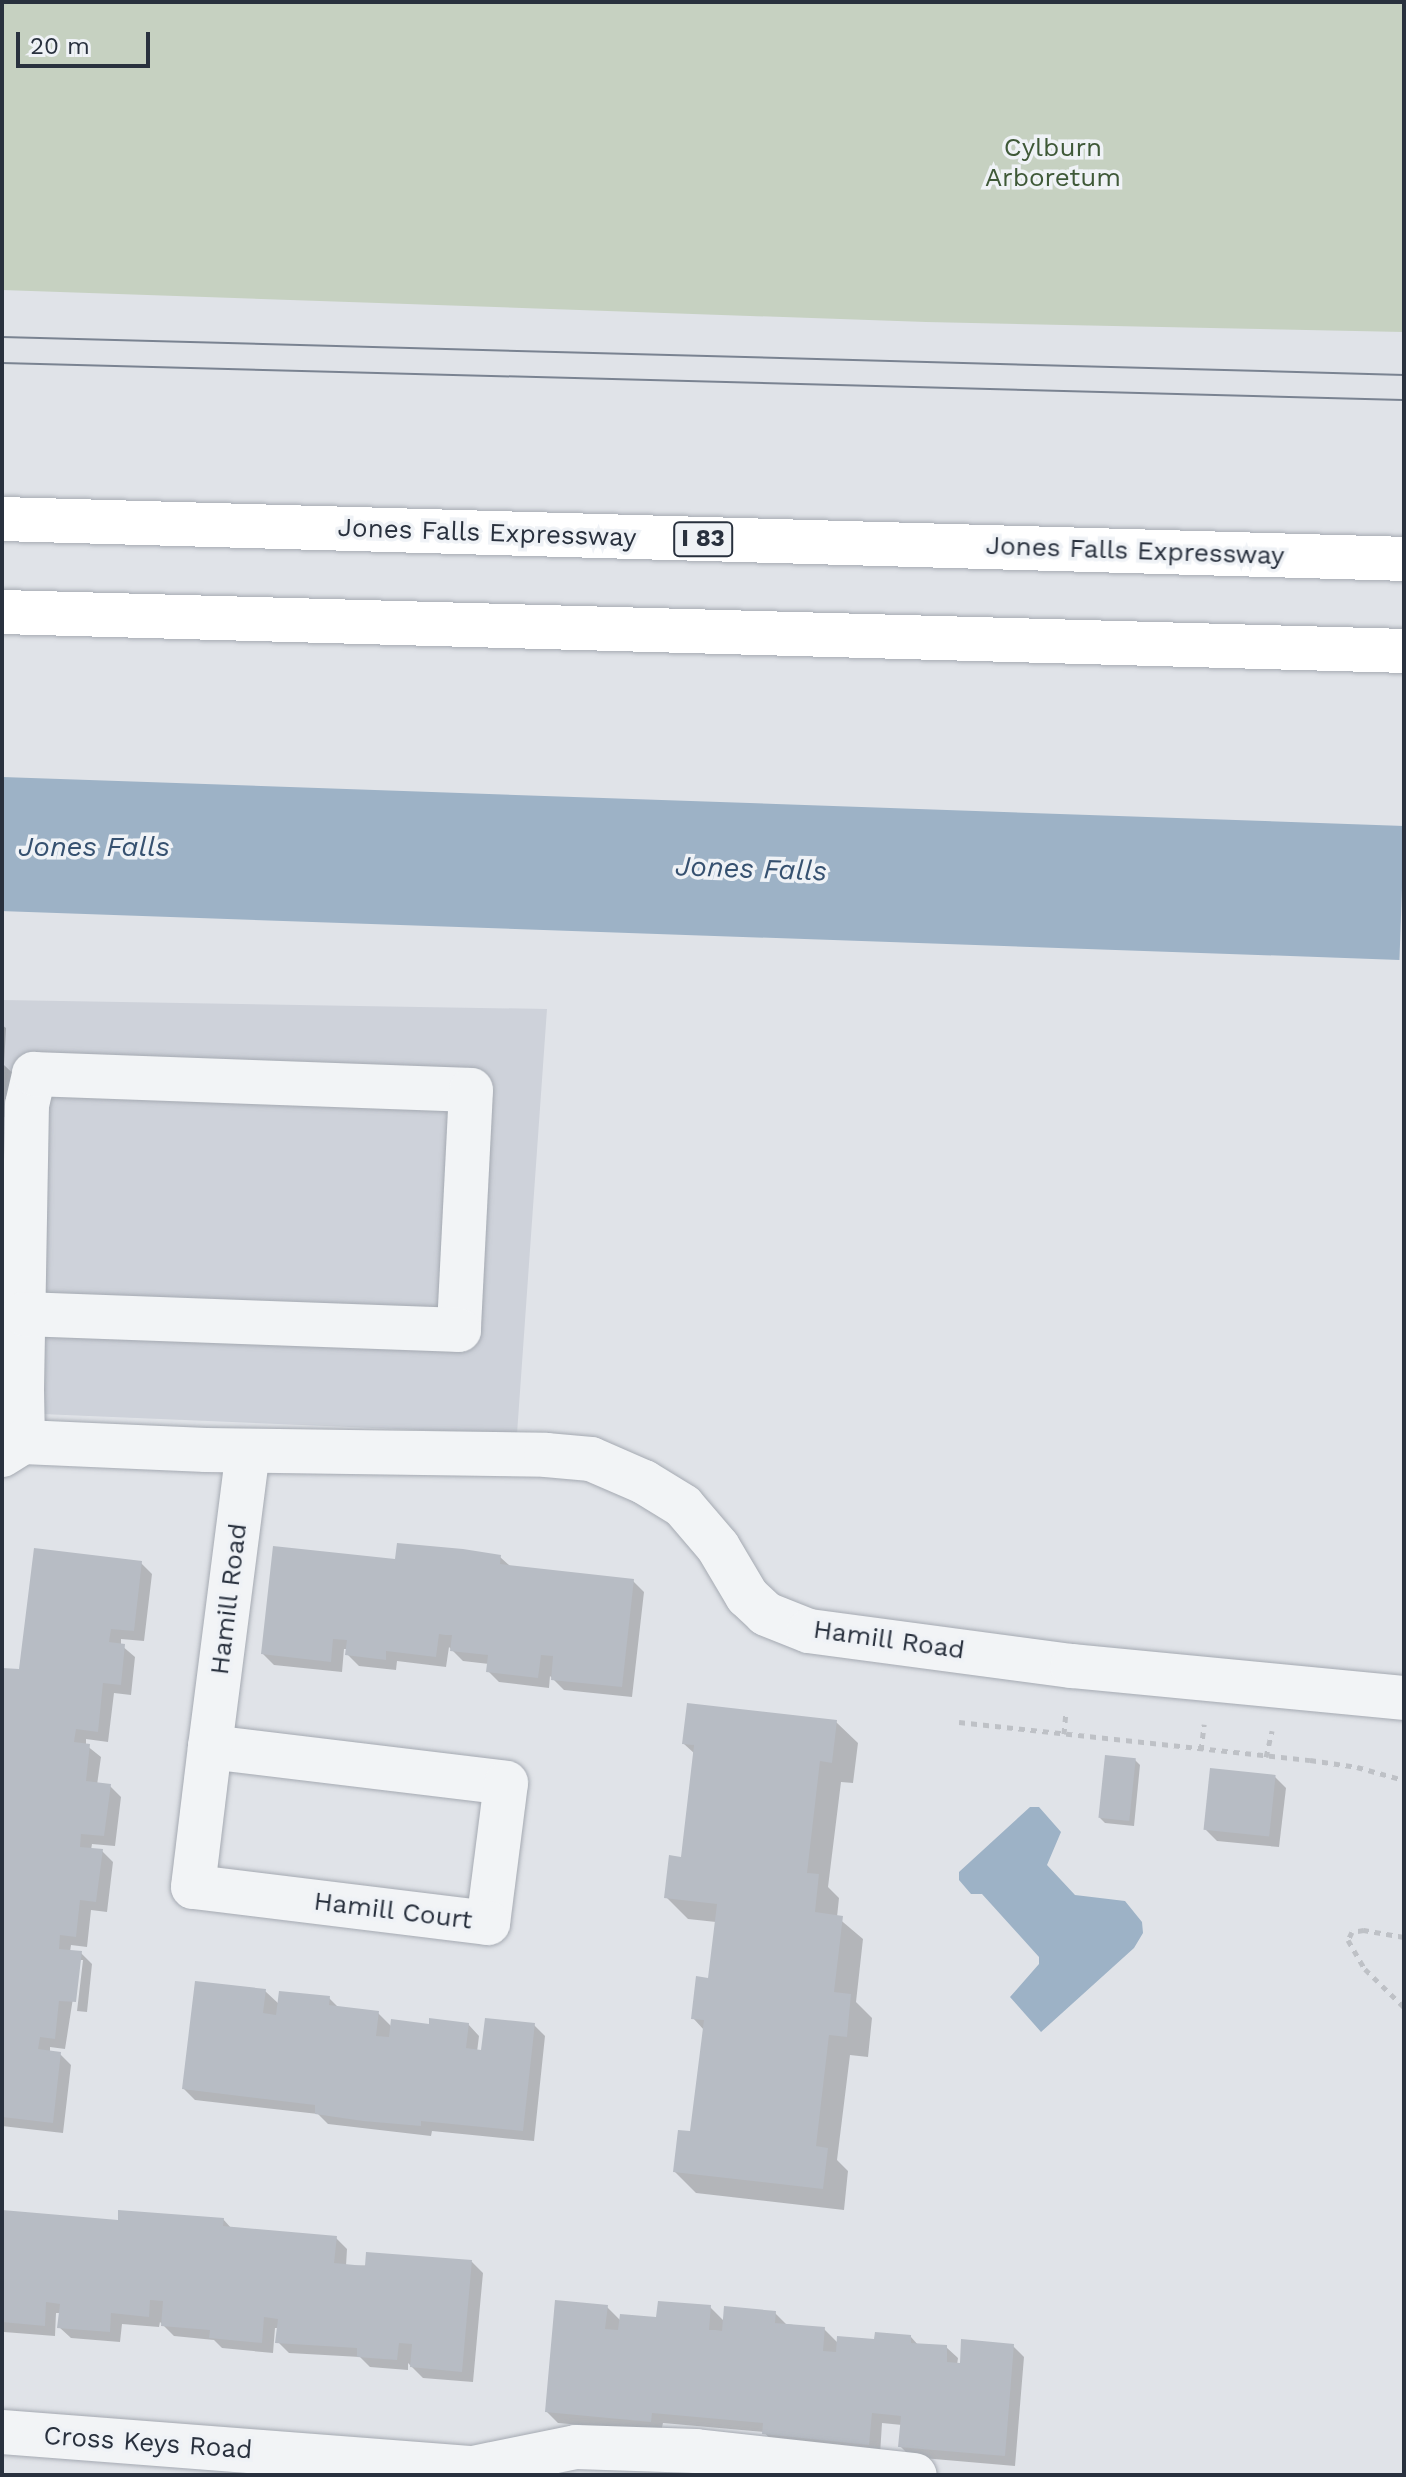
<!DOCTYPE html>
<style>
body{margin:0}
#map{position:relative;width:1406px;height:2477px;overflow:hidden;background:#e0e3e8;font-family:"Work Sans",sans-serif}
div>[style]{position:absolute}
.built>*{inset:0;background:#ced2da}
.green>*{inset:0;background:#c6d1c1}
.water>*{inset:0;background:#9db2c6;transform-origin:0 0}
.shadow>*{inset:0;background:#0003}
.building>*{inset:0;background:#b7bcc4;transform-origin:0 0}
.path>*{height:5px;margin-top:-2.5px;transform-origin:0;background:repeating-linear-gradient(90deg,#bec1c6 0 6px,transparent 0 12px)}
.roads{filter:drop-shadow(0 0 2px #a5aab2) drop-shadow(0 0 2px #a5aab2)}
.minor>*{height:44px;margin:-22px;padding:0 22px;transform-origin:22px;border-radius:22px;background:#f2f4f6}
.highway>*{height:44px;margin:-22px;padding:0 22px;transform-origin:22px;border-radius:22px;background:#fff}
.tram>*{height:2px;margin:-1px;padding:0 1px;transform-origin:1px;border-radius:1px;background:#7a8391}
span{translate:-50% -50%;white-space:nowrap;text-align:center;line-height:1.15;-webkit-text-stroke:7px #eff2f6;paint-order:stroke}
.shield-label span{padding:2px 6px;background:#eff2f6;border:2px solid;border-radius:6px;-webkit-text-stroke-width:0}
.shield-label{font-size:24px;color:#29313e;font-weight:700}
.park-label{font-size:26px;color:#3f5938}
.street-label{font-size:26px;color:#29313e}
.water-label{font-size:28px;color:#365170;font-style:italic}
.frame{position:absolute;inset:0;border:4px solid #29313e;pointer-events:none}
.scale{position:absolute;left:16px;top:32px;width:134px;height:36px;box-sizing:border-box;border:4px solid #29313e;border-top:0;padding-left:10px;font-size:24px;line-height:28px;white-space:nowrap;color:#29313e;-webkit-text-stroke:6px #eff2f6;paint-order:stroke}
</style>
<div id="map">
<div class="built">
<i style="clip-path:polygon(2px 1000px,547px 1009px,517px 1434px,42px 1414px,2px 1433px)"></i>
</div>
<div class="green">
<i style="clip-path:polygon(2px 2px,1404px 2px,1404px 332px,926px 322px,2px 290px)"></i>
</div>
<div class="water">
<i style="left:2px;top:777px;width:1403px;height:134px;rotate:2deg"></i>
<i style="clip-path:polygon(1030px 1807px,1039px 1807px,1061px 1832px,1047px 1865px,1075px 1895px,1125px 1901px,1142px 1922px,1143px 1933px,1134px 1948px,1041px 2032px,1010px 1997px,1039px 1964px,1039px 1957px,982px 1894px,971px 1894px,959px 1880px,959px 1872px)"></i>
</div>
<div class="shadow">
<i style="clip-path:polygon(2px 1025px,6px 1028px,4px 1065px,22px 1082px,21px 1118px,3px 1117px,2px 1146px)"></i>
<i style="clip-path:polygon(500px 1557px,511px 1567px,633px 1581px,644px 1592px,632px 1697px,564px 1690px,550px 1676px,549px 1688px,499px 1682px,488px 1671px,489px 1664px,463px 1661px,449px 1647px,446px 1667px,397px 1661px,396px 1670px,359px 1666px,348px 1655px,348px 1649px,344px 1649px,342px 1672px,274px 1665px,263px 1654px,397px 1561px)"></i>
<i style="clip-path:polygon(141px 1563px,152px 1574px,144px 1641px,121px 1639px,121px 1645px,135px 1657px,131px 1695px,114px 1693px,108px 1742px,86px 1739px,86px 1745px,101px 1757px,97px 1785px,110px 1786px,121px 1797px,115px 1846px,92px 1844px,91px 1850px,102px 1851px,113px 1862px,107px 1912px,91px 1910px,87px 1947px,71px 1945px,70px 1952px,81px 1953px,92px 1964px,87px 2012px,77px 2011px,83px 1960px,79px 1960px,65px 2049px,50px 2047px,50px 2053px,60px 2054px,71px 2065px,63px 2133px,2px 2126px,2px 1670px,21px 1672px)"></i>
<i style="clip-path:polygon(836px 1722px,858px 1743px,853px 1783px,841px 1782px,828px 1887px,839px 1898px,837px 1917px,863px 1939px,856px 2002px,872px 2018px,868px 2057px,850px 2055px,837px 2160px,848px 2171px,844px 2210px,696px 2193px,675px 2172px,692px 2133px,704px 2030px,693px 2018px,710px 1980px,716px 1922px,688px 1919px,666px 1897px,683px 1859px,695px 1754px,684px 1744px)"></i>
<i style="clip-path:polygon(1135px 1760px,1140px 1765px,1134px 1826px,1105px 1823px,1100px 1818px)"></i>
<i style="clip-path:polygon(1275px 1777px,1286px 1788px,1279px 1847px,1217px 1841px,1206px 1830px)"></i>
<i style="clip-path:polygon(265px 1991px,279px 2004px,329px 1998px,339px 2008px,378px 2013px,392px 2027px,468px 2024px,479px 2036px,477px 2052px,483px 2052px,534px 2025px,545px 2036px,534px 2141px,432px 2131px,431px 2136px,328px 2124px,318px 2114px,195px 2100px,184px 2089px)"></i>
<i style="clip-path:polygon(223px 2219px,232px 2229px,336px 2238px,347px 2249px,346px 2266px,472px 2262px,483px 2273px,473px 2382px,423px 2378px,408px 2363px,408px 2370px,370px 2367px,360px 2357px,289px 2353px,278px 2342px,279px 2328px,275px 2328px,273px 2353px,222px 2348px,214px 2340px,174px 2336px,160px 2322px,159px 2327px,122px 2324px,120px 2342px,71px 2338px,59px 2327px,61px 2313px,56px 2313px,55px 2336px,4px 2332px,2px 2340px,2px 2225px)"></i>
<i style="clip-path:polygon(607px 2307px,621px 2321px,658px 2319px,710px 2307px,725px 2322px,775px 2313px,786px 2324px,824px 2329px,838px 2343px,911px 2337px,919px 2346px,946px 2347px,958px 2358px,957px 2365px,1013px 2346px,1024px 2357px,1015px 2466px,911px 2457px,900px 2446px,902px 2425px,882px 2423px,880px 2455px,775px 2445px,764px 2432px,663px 2423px,661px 2432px,558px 2423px,547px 2412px)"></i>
</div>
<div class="building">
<i style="clip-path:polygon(397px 1543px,463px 1549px,501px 1555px,500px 1564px,634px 1579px,622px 1687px,551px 1680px,553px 1656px,541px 1655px,538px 1678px,486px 1672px,488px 1655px,450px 1651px,452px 1635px,445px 1635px,439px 1634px,436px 1657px,386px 1651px,386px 1660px,345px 1655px,347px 1640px,333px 1639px,331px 1662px,261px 1654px,273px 1546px,395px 1559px)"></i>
<i style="clip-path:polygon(34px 1548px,142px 1561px,134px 1631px,111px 1629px,109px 1642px,125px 1644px,121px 1685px,103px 1683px,98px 1732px,76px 1729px,74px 1742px,90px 1744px,86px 1781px,111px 1784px,104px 1836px,81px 1834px,80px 1847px,103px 1849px,96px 1902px,80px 1900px,76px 1937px,60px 1935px,59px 1949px,82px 1951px,76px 2002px,59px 2001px,55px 2039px,40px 2037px,38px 2049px,61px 2052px,53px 2123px,2px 2117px,2px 1668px,19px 1669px)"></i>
<i style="clip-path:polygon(687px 1703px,837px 1720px,832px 1763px,820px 1761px,807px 1873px,819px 1874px,815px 1912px,843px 1916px,834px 1992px,851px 1994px,847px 2037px,829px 2035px,816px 2146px,828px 2148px,823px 2189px,673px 2172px,678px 2130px,690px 2131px,704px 2020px,691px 2019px,696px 1976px,708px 1978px,717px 1904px,664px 1898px,669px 1855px,681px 1857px,694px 1745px,682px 1744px)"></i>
<i style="left:1105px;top:1755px;width:31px;height:63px;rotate:6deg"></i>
<i style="left:1210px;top:1768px;width:66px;height:62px;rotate:6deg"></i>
<i style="clip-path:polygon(195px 1981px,266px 1989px,263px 2013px,276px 2015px,279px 1991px,330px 1996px,329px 2005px,379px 2011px,376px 2036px,389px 2037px,391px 2019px,429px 2024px,429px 2018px,469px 2023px,466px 2048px,481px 2050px,485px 2018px,535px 2023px,523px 2131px,421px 2121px,421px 2126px,363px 2121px,315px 2114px,315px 2105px,182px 2089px)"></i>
<i style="clip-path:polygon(2px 2210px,118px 2220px,118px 2210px,224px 2218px,223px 2226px,337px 2236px,334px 2263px,365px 2266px,366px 2252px,472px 2260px,462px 2372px,410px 2367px,412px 2344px,399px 2343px,397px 2360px,357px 2357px,357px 2348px,275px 2343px,278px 2319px,264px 2317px,262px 2343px,209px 2338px,210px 2330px,161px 2326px,163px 2301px,150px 2300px,149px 2317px,111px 2313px,110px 2332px,57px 2328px,60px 2304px,46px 2302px,45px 2326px,2px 2322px)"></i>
<i style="clip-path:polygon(555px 2300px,608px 2305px,605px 2329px,618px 2330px,620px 2314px,656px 2317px,658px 2301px,711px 2305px,709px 2330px,716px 2330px,722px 2331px,724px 2306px,776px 2311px,775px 2323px,825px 2327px,823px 2351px,836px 2352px,837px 2336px,874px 2339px,875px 2332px,911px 2335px,911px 2343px,947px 2345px,947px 2362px,960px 2363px,961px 2339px,1014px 2344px,1005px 2456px,898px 2447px,901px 2416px,872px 2413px,869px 2445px,762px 2434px,763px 2423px,652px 2413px,651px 2422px,545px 2412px)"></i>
</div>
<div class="path">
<i style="left:959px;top:1722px;width:353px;rotate:6.2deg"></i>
<i style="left:1310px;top:1760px;width:48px;rotate:8.5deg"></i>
<i style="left:1357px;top:1767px;width:49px;rotate:15.5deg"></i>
<i style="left:1064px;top:1734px;width:23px;rotate:-85deg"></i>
<i style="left:1201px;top:1750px;width:26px;rotate:-83deg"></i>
<i style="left:1266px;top:1757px;width:27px;rotate:-77deg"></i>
<i style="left:1404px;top:1937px;width:41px;rotate:-170.1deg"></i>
<i style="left:1364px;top:1930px;width:12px;rotate:171deg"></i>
<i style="left:1352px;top:1932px;width:9px;rotate:117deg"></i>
<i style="left:1348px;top:1940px;width:34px;rotate:60deg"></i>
<i style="left:1365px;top:1969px;width:54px;rotate:44.3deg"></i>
</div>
<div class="roads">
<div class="minor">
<i style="left:23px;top:1442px;width:52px;rotate:-91.1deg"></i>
<i style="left:22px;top:1390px;width:285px;rotate:-89deg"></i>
<i style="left:27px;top:1105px;width:32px;rotate:-77deg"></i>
<i style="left:34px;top:1074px;width:437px;rotate:2.1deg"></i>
<i style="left:471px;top:1090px;width:240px;rotate:92.9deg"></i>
<i style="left:459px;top:1330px;width:435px;rotate:-177.9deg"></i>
<i style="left:2px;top:1455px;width:25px;rotate:-32deg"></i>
<i style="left:23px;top:1442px;width:183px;rotate:2.5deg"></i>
<i style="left:206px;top:1450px;width:340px;rotate:0.8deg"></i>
<i style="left:546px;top:1455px;width:45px;rotate:5.1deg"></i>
<i style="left:591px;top:1459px;width:58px;rotate:23.5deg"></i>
<i style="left:644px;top:1482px;width:46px;rotate:31.6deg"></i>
<i style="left:683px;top:1506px;width:54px;rotate:49.5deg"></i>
<i style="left:718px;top:1547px;width:57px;rotate:59.4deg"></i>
<i style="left:747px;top:1596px;width:26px;rotate:43deg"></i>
<i style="left:766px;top:1614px;width:46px;rotate:21.6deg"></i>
<i style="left:809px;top:1631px;width:265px;rotate:7.6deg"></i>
<i style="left:1072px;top:1666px;width:334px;rotate:5.5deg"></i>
<i style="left:210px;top:1747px;width:298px;rotate:6.9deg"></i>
<i style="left:506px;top:1783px;width:141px;rotate:97.3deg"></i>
<i style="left:488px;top:1923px;width:297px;rotate:-173deg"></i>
<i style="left:193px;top:1887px;width:141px;rotate:-83.1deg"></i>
<i style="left:210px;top:1747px;width:298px;rotate:-82.7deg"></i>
<i style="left:2px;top:2432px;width:472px;rotate:4.4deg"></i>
<i style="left:473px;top:2468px;width:105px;rotate:-11.5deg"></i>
<i style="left:576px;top:2447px;width:120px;rotate:1.9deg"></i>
<i style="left:696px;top:2451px;width:220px;rotate:6.3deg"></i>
</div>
<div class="highway">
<i style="left:2px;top:519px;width:1403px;rotate:1.63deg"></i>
<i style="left:2px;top:612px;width:1403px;rotate:1.59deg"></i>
</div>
</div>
<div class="tram">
<i style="left:2px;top:337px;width:1403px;rotate:1.55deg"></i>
<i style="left:2px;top:363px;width:1402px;rotate:1.51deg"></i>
</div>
<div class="shield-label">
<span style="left:703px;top:539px">I 83</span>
</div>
<div class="park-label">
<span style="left:1053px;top:163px">Cylburn<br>Arboretum</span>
</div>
<div class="street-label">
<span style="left:487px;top:533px;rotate:2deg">Jones Falls Expressway</span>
<span style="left:1135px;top:551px;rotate:2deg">Jones Falls Expressway</span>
<span style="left:229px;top:1599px;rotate:-83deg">Hamill Road</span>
<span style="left:889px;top:1640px;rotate:8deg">Hamill Road</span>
<span style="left:393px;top:1911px;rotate:7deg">Hamill Court</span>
<span style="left:148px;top:2443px;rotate:4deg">Cross Keys Road</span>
</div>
<div class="water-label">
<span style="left:94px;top:847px">Jones Falls</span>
<span style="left:751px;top:869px;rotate:2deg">Jones Falls</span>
</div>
<div class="frame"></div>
<div class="scale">20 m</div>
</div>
